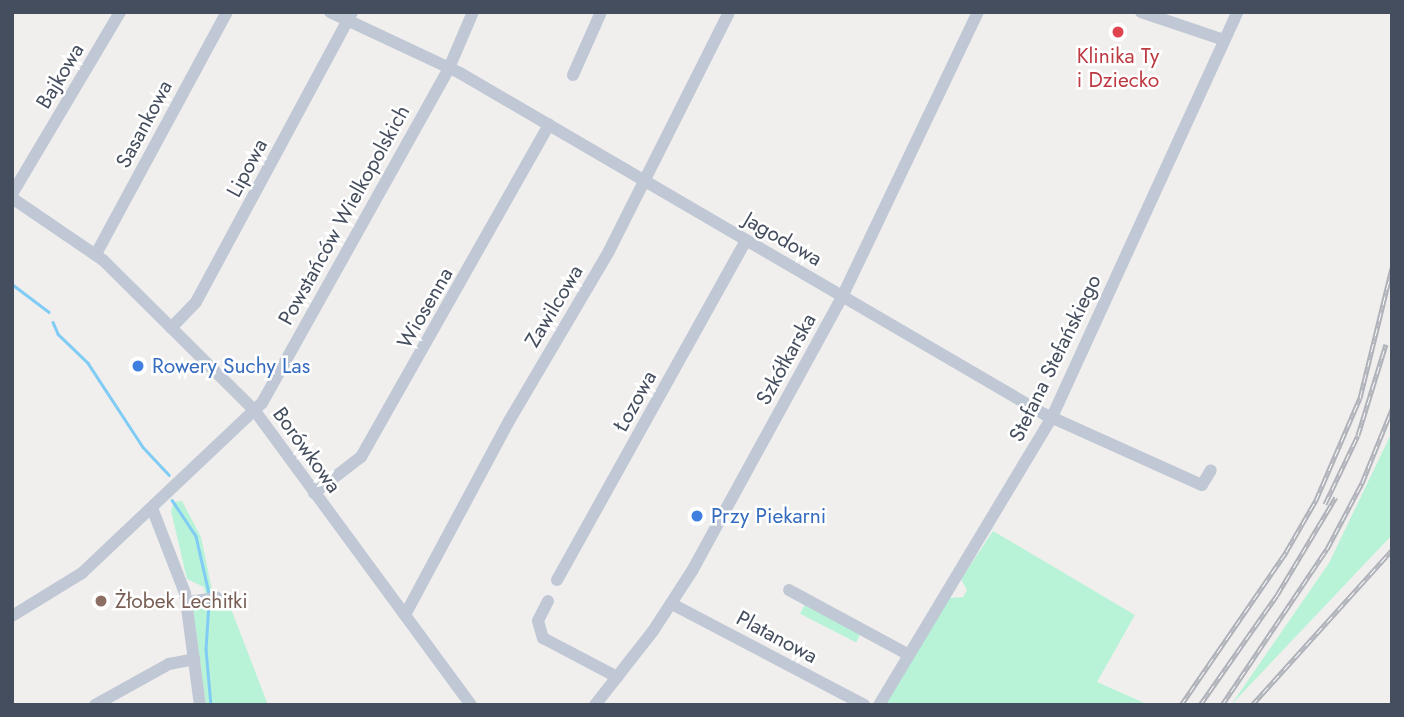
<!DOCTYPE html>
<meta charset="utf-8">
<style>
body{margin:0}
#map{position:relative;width:1404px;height:717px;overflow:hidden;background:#f1efee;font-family:Jost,sans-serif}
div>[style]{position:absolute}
.green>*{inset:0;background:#b8f3d7;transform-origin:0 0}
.stream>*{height:2.5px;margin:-1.25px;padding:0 1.25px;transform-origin:1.25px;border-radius:1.25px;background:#81ccf4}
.minor>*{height:12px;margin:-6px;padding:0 6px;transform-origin:6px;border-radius:6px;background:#c0c8d5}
.rail>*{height:5px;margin-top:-2.5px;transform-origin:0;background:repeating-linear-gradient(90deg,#fff 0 8px,#b0b2ba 0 16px);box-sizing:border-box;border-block:2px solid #b0b2ba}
.dots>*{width:19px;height:19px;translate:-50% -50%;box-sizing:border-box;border:4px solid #fff;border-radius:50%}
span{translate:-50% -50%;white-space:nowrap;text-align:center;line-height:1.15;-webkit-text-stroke:5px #fff;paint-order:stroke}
.health-label{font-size:21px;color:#be3a42}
.street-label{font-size:21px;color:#454e5e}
.shop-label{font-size:21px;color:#366cbe}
.left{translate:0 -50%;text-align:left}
.education-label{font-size:21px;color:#785e54}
.frame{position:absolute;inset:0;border:14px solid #454e5e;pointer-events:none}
</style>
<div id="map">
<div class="green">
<i style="clip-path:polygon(1392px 432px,1392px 535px,1231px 705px,1329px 563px)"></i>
<i style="clip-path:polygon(182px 501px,201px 537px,213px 595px,206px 597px,204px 587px,187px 579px,171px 511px,174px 502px)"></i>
<i style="clip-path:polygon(993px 531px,1135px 615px,1097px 682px,1149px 705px,884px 705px,949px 598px,963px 597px,967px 590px,961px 579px)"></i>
<i style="clip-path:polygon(228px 601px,268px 705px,206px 705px,193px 609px)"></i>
<i style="left:805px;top:604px;width:63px;height:11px;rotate:27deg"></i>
</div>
<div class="stream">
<i style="left:12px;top:284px;width:46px;rotate:37.1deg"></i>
<i style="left:53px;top:322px;width:13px;rotate:67deg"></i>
<i style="left:58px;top:334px;width:42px;rotate:44deg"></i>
<i style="left:88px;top:363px;width:100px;rotate:56.8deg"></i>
<i style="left:143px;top:447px;width:38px;rotate:47deg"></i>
<i style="left:172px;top:500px;width:43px;rotate:56.3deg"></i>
<i style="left:196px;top:536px;width:58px;rotate:77.2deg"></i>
<i style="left:209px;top:603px;width:46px;rotate:93.7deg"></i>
<i style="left:206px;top:649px;width:56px;rotate:84.9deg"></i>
</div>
<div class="minor">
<i style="left:330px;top:12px;width:144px;rotate:25.1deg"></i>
<i style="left:460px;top:73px;width:676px;rotate:30.28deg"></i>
<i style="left:1044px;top:414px;width:173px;rotate:24.2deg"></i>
<i style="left:1202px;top:485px;width:17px;rotate:-59deg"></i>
<i style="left:1141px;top:12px;width:88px;rotate:18.6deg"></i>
<i style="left:573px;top:75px;width:69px;rotate:-66deg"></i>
<i style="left:12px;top:194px;width:212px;rotate:-59.3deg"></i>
<i style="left:12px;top:198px;width:110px;rotate:34.3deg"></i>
<i style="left:103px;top:260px;width:214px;rotate:44.8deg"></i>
<i style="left:255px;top:411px;width:365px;rotate:53.7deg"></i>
<i style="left:96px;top:254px;width:275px;rotate:-61.6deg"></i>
<i style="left:171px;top:328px;width:36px;rotate:-46deg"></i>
<i style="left:196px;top:302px;width:329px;rotate:-61.7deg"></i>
<i style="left:314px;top:493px;width:59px;rotate:-37.5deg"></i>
<i style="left:361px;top:457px;width:382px;rotate:-60.5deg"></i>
<i style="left:152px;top:508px;width:91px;rotate:68.8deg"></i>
<i style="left:185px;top:593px;width:113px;rotate:82.4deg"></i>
<i style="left:557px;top:580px;width:389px;rotate:-60.9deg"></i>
<i style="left:789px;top:590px;width:136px;rotate:28.4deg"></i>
<i style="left:548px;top:601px;width:22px;rotate:117deg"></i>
<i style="left:538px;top:621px;width:18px;rotate:74deg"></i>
<i style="left:543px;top:638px;width:84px;rotate:27.8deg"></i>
<i style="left:187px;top:602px;width:30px;rotate:-8deg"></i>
<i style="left:217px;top:598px;width:6px;rotate:51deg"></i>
<i style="left:672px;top:604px;width:217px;rotate:27.7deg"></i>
<i style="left:405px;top:615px;width:220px;rotate:-61.8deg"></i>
<i style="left:509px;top:421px;width:197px;rotate:-59.5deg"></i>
<i style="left:609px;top:251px;width:267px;rotate:-63.3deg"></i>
<i style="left:12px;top:616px;width:82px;rotate:-31.6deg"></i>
<i style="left:82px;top:573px;width:248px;rotate:-43.4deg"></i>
<i style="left:262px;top:403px;width:384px;rotate:-60.8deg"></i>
<i style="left:449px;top:68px;width:61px;rotate:-66.8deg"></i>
<i style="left:95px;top:705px;width:85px;rotate:-29deg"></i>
<i style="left:169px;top:664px;width:26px;rotate:-11deg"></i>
<i style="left:595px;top:705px;width:94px;rotate:-51.9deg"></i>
<i style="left:653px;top:631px;width:72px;rotate:-57deg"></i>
<i style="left:692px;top:571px;width:312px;rotate:-61.3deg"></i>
<i style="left:842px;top:297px;width:316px;rotate:-64.5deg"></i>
<i style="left:879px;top:705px;width:336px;rotate:-59deg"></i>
<i style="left:1052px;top:417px;width:445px;rotate:-65.4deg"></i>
</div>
<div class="rail">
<i style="left:1325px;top:504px;width:76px;rotate:-64.4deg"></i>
<i style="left:1358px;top:435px;width:95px;rotate:-72.9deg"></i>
<i style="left:1181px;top:705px;width:186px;rotate:-55.5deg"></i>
<i style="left:1286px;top:552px;width:60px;rotate:-60deg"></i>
<i style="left:1316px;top:500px;width:111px;rotate:-66.7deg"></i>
<i style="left:1360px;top:398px;width:134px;rotate:-76.2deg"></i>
<i style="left:1200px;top:705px;width:134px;rotate:-55deg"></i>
<i style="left:1277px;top:595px;width:114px;rotate:-59deg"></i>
<i style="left:1222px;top:705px;width:188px;rotate:-56.1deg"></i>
<i style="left:1327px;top:549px;width:75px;rotate:-62.1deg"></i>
<i style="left:1362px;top:483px;width:80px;rotate:-67.9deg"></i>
<i style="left:1252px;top:705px;width:209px;rotate:-47.9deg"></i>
</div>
<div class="dots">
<i style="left:1118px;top:32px;background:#e0444e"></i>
<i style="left:138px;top:366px;background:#3f7fe0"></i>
<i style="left:697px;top:516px;background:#3f7fe0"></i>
<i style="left:101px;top:601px;background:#8d6e63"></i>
</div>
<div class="health-label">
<span style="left:1118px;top:68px">Klinika Ty<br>i Dziecko</span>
</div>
<div class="street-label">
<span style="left:60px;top:76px;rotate:-59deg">Bajkowa</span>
<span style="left:144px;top:124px;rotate:-62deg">Sasankowa</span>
<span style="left:247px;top:168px;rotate:-62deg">Lipowa</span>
<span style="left:344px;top:215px;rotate:-61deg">Powstańców Wielkopolskich</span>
<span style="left:783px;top:239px;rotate:30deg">Jagodowa</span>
<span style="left:554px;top:306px;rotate:-59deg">Zawilcowa</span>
<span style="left:425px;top:308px;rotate:-60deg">Wiosenna</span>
<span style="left:1055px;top:358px;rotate:-64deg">Stefana Stefańskiego</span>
<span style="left:786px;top:359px;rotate:-61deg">Szkółkarska</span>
<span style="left:635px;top:401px;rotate:-61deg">Łozowa</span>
<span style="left:307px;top:450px;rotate:54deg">Borówkowa</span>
<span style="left:777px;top:637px;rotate:28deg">Platanowa</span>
</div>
<div class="shop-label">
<span class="left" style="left:152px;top:366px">Rowery Suchy Las</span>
<span class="left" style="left:711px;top:516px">Przy Piekarni</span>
</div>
<div class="education-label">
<span class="left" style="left:115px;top:601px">Żłobek Lechitki</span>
</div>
<div class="frame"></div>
</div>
